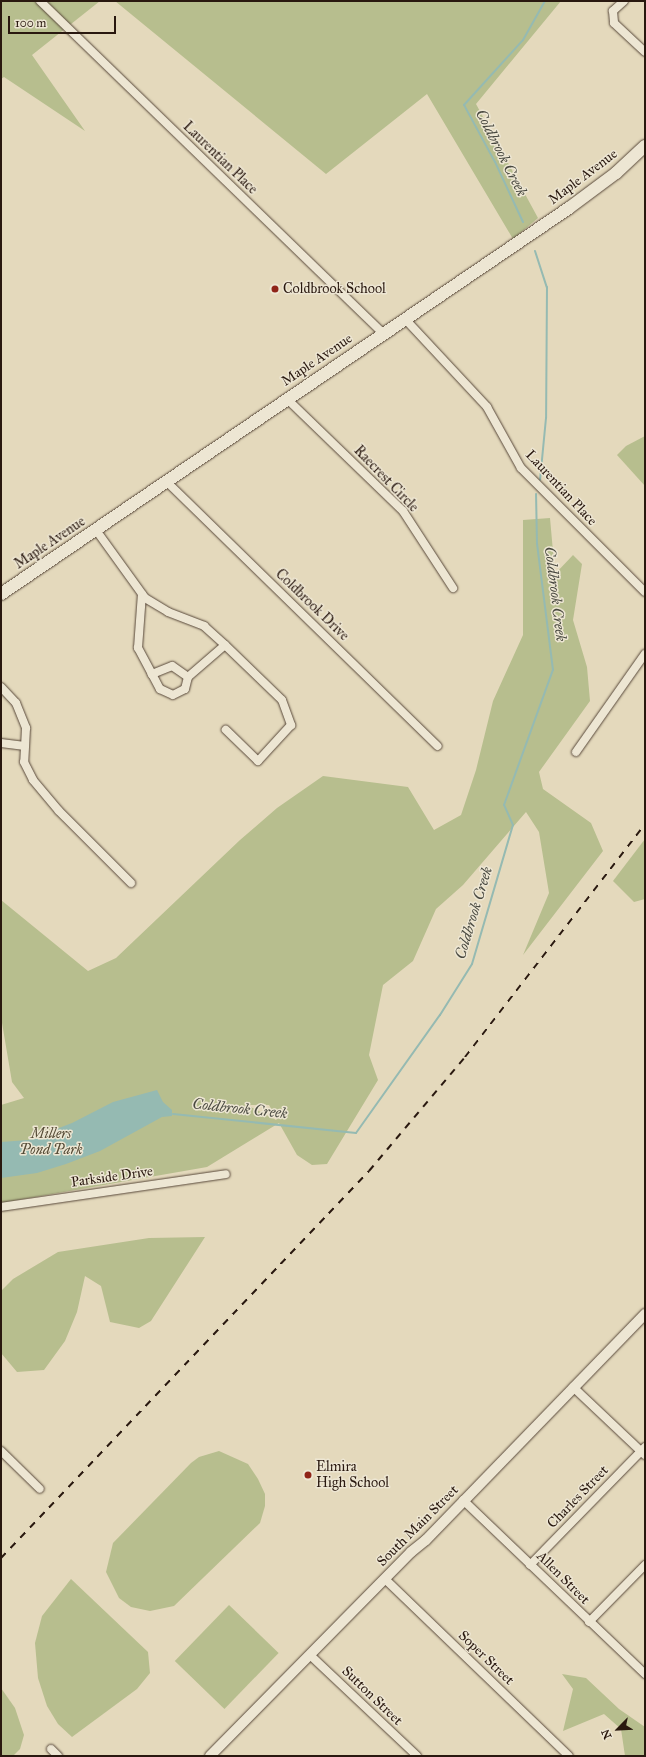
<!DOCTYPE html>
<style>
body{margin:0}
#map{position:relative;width:646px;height:1757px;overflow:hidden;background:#e4d9bc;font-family:"IM FELL Great Primer",serif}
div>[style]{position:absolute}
.green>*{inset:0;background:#b7be8e;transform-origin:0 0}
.water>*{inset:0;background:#95bab2}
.stream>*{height:2px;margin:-1px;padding:0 1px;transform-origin:1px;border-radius:1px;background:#95bab2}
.roads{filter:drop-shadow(0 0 1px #58483a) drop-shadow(0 0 1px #58483a)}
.minor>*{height:8px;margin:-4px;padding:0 4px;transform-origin:4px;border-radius:4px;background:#ede6d3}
.tertiary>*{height:10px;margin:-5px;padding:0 5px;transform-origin:5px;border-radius:5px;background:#ede6d3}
.secondary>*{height:12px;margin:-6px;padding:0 6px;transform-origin:6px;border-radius:6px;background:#ede6d3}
.rail>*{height:2px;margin-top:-1px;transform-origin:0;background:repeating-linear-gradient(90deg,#29180f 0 7px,transparent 0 14px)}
.dots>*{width:11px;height:11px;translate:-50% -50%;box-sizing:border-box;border:2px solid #ede6d3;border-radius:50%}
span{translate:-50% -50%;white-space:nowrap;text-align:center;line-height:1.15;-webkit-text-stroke:3px #ede6d3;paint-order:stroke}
.street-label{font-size:14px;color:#29180f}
.poi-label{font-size:14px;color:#29180f}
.left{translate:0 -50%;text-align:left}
.park-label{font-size:14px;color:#544a35;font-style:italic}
.water-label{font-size:15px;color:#494940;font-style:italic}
.frame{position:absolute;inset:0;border:2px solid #29180f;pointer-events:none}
.north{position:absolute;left:598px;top:1709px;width:40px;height:40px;-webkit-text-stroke:3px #ede6d3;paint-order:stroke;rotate:246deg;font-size:11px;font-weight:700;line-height:16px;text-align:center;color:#29180f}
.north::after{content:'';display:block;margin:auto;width:14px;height:18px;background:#29180f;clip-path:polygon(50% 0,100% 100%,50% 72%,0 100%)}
.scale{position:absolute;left:8px;top:16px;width:108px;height:18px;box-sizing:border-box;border:2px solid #29180f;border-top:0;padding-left:5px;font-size:12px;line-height:14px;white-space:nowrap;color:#29180f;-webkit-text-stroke:3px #ede6d3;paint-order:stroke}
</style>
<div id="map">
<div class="green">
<i style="clip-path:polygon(1px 1px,100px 1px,32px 55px,85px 131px,4px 77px,1px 79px)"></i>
<i style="clip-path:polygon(115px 1px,561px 1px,476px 104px,538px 218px,513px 239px,427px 94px,326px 174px)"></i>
<i style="clip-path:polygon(645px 436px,645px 486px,617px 455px,626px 446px)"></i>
<i style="clip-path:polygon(evenodd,550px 518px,555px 574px,573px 555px,582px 564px,573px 620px,587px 667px,590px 701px,539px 772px,543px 789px,591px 823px,603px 851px,523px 955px,549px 893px,539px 832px,526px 812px,463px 885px,436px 909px,413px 961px,383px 985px,369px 1055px,378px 1080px,327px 1164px,312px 1165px,297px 1155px,279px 1123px,207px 1167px,1px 1203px,1px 1105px,24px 1098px,12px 1082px,1px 1017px,1px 900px,88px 971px,116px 958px,240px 840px,277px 808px,323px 776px,408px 787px,434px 830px,461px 815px,476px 770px,493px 701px,523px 635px,523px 520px,550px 518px,247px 1105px,269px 1105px,277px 1119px,276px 1120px,247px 1105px)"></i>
<i style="clip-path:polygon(645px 839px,645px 899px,634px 902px,613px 881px)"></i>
<i style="clip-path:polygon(205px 1237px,151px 1321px,139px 1328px,110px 1322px,101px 1286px,85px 1276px,77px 1312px,65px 1341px,44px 1370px,17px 1372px,1px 1353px,1px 1291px,13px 1279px,58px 1252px,149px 1238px)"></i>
<i style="clip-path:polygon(219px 1451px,248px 1464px,258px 1479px,265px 1494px,265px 1506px,260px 1523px,174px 1606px,150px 1611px,131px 1607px,119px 1598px,106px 1572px,113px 1543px,191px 1463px,199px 1457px)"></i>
<i style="clip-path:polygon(71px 1579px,148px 1652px,150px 1673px,137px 1689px,72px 1737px,58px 1724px,47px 1706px,38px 1678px,35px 1643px,42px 1616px)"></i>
<i style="left:229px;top:1605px;width:69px;height:78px;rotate:44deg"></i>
<i style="clip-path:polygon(562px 1674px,586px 1678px,619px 1709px,645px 1727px,645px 1756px,625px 1756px,621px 1729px,604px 1714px,563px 1731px,573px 1689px)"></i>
<i style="clip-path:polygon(1px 1688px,15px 1708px,24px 1735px,20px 1749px,13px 1756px,1px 1756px)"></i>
</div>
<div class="water">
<i style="clip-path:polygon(157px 1090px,163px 1102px,172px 1110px,172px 1116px,162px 1117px,100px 1151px,66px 1164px,37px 1173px,1px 1178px,1px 1142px,28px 1140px,72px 1123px,113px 1102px)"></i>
</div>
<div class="stream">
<i style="left:523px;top:222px;width:66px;rotate:-115deg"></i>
<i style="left:495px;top:162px;width:65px;rotate:-118.5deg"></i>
<i style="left:464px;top:105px;width:88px;rotate:-47.8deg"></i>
<i style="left:523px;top:40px;width:45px;rotate:-60.6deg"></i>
<i style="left:535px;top:251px;width:38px;rotate:72deg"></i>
<i style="left:547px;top:287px;width:131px;rotate:90.4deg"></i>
<i style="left:546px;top:418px;width:62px;rotate:95.5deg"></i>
<i style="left:173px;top:1114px;width:184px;rotate:5.9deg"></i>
<i style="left:356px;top:1133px;width:145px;rotate:-54.6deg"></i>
<i style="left:440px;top:1015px;width:60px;rotate:-57.9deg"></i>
<i style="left:472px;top:964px;width:145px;rotate:-73.6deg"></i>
<i style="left:513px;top:825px;width:22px;rotate:-114deg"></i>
<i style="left:504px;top:805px;width:144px;rotate:-70.1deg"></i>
<i style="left:553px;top:670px;width:127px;rotate:-97.2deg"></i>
<i style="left:537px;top:544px;width:50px;rotate:-91.1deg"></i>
</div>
<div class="roads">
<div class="minor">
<i style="left:40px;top:1px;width:477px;rotate:44.1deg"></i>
<i style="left:624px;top:1px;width:15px;rotate:138deg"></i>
<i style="left:613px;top:11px;width:12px;rotate:85deg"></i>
<i style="left:614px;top:23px;width:42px;rotate:43.1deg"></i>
<i style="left:406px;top:320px;width:119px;rotate:47deg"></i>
<i style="left:487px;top:407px;width:70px;rotate:60.9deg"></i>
<i style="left:521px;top:468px;width:175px;rotate:45deg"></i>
<i style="left:287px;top:399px;width:161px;rotate:44deg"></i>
<i style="left:403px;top:511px;width:92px;rotate:57deg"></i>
<i style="left:167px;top:482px;width:378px;rotate:44.3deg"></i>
<i style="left:96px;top:530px;width:84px;rotate:54.2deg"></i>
<i style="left:145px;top:598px;width:27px;rotate:31deg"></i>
<i style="left:168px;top:612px;width:39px;rotate:21deg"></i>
<i style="left:204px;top:626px;width:28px;rotate:42deg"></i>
<i style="left:225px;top:645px;width:49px;rotate:139.1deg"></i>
<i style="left:188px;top:677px;width:19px;rotate:-145deg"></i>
<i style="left:172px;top:666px;width:22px;rotate:158deg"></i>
<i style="left:152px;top:674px;width:30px;rotate:-118deg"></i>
<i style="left:138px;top:648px;width:54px;rotate:-85.8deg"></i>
<i style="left:225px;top:645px;width:79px;rotate:44deg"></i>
<i style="left:282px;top:700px;width:27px;rotate:70deg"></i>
<i style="left:291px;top:725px;width:49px;rotate:132.5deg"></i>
<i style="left:258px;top:761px;width:45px;rotate:-135.9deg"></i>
<i style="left:152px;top:674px;width:17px;rotate:62deg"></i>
<i style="left:160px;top:689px;width:14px;rotate:25deg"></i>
<i style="left:173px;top:695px;width:13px;rotate:-27deg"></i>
<i style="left:185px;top:689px;width:12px;rotate:-76deg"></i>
<i style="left:1px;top:687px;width:22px;rotate:47deg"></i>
<i style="left:16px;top:703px;width:27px;rotate:68deg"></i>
<i style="left:26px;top:728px;width:34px;rotate:93deg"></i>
<i style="left:24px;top:762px;width:20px;rotate:63deg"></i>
<i style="left:33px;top:780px;width:40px;rotate:50deg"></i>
<i style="left:59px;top:811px;width:102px;rotate:45deg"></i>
<i style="left:1px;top:743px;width:24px;rotate:7deg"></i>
<i style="left:576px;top:752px;width:120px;rotate:-54.9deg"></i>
<i style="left:1px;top:1207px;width:227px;rotate:-8.3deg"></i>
<i style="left:573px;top:1387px;width:99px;rotate:43.4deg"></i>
<i style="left:1px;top:1451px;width:54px;rotate:44.3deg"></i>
<i style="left:463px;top:1500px;width:252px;rotate:43.7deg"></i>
<i style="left:530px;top:1565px;width:165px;rotate:-45.7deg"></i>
<i style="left:385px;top:1579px;width:255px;rotate:43.9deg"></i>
<i style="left:589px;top:1622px;width:80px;rotate:-45.5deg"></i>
<i style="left:310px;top:1655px;width:147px;rotate:43.3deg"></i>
<i style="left:51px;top:1749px;width:10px;rotate:45deg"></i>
</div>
<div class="tertiary">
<i style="left:210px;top:1756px;width:286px;rotate:-45.4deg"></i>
<i style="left:411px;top:1552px;width:19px;rotate:-39deg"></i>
<i style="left:426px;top:1540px;width:315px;rotate:-45.9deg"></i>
</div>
<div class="secondary">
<i style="left:1px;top:594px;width:687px;rotate:-34.2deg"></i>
<i style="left:569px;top:208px;width:59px;rotate:-36.7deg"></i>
<i style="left:616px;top:173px;width:40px;rotate:-43deg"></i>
</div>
</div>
<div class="rail">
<i style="left:1px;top:1558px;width:534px;rotate:-46.44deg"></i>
<i style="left:369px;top:1171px;width:149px;rotate:-49.9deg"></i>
<i style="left:465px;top:1057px;width:294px;rotate:-52.3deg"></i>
</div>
<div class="dots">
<i style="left:275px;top:289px;background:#8f2418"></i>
<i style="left:308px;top:1475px;background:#8f2418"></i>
</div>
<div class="street-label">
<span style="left:220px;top:158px;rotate:44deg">Laurentian Place</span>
<span style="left:583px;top:177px;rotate:-37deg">Maple Avenue</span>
<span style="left:317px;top:360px;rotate:-34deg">Maple Avenue</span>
<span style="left:386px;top:479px;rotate:46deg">Raecrest Circle</span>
<span style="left:561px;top:488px;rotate:47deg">Laurentian Place</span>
<span style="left:50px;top:543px;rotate:-34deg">Maple Avenue</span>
<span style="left:312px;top:605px;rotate:44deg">Coldbrook Drive</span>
<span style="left:112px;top:1177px;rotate:-8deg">Parkside Drive</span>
<span style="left:578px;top:1497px;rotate:-46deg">Charles Street</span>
<span style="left:418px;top:1526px;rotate:-45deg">South Main Street</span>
<span style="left:563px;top:1578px;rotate:45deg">Allen Street</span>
<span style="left:486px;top:1658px;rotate:44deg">Soper Street</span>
<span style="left:372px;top:1696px;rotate:44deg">Sutton Street</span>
</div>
<div class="poi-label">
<span class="left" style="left:283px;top:289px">Coldbrook School</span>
<span class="left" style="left:316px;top:1475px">Elmira<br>High School</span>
</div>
<div class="park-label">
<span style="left:51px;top:1142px">Millers<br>Pond Park</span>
</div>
<div class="water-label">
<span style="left:501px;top:153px;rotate:63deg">Coldbrook Creek</span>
<span style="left:555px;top:594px;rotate:83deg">Coldbrook Creek</span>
<span style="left:474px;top:913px;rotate:-73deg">Coldbrook Creek</span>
<span style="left:240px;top:1109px;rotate:6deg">Coldbrook Creek</span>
</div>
<div class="frame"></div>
<div class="north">N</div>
<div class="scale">100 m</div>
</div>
